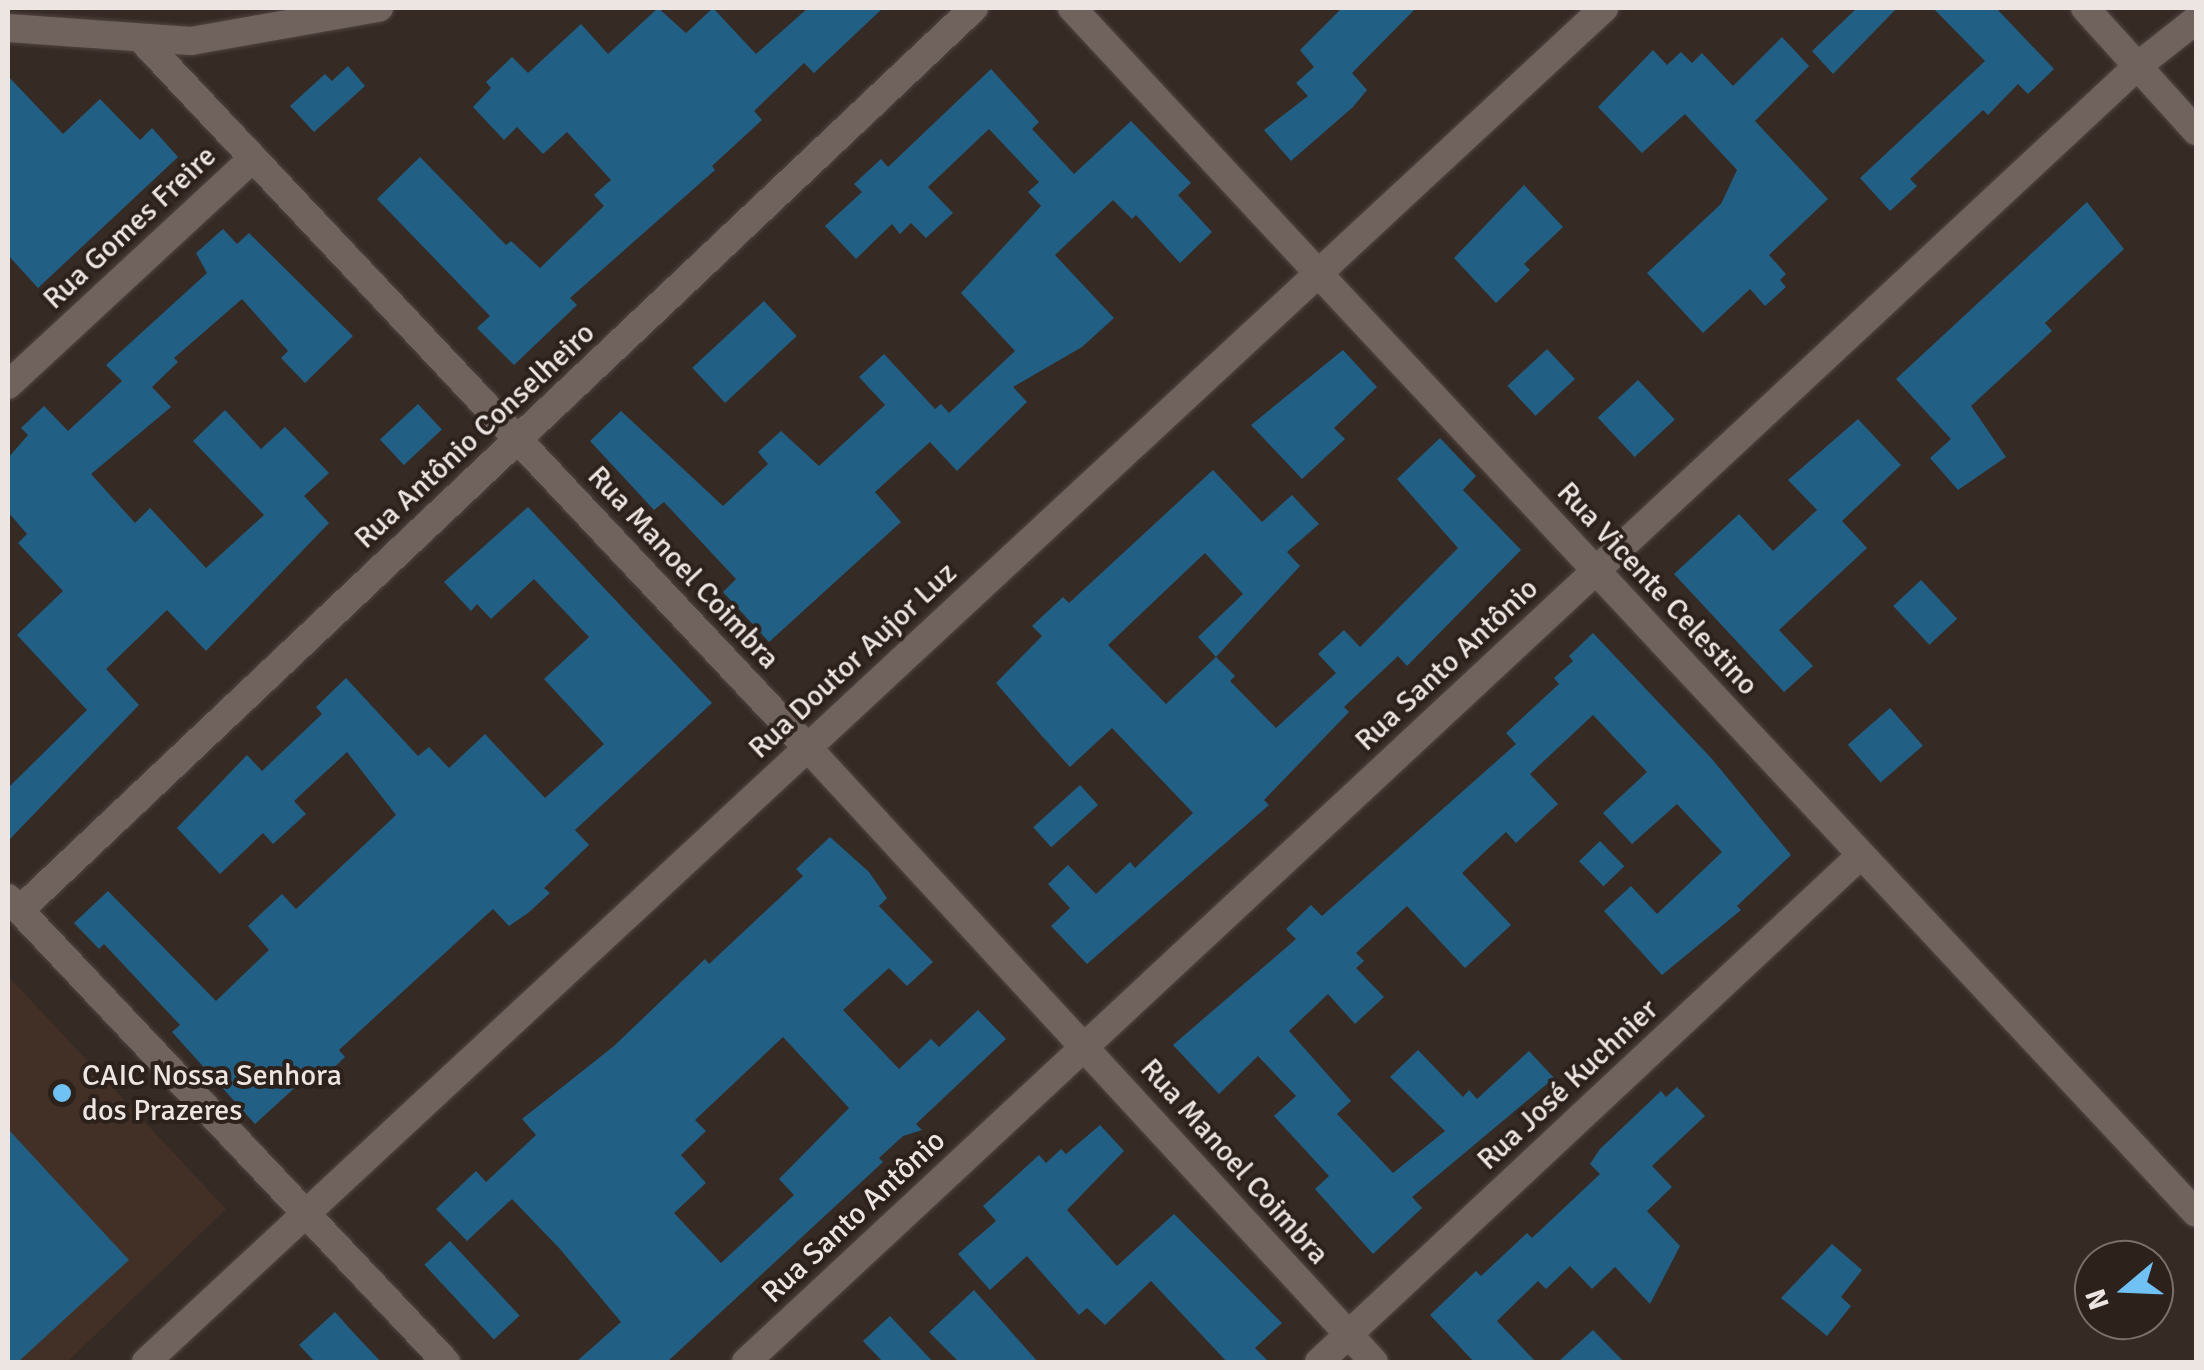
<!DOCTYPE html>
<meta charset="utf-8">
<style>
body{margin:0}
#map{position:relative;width:2204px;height:1370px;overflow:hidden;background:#362a25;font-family:Signika,sans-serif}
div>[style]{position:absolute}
.built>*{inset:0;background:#423027}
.building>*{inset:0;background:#216084;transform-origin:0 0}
.roads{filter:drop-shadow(0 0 2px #504541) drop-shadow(0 0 2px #504541)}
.minor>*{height:28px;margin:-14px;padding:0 14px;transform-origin:14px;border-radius:14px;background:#70625c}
.tertiary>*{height:28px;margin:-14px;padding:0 14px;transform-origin:14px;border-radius:14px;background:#70625c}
.dots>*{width:28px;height:28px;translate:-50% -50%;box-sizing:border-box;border:5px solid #2c211b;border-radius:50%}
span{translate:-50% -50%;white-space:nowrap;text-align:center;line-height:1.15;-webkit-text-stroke:8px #2c211b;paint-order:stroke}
.street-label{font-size:30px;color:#ede5e2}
.poi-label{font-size:30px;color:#ede5e2}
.left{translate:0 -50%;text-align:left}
.frame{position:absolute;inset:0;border:10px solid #ede5e2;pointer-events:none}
.north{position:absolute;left:2074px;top:1240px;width:100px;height:100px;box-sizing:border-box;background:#2c211b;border:2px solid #796f6b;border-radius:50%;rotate:251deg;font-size:28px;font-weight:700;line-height:40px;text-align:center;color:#ede5e2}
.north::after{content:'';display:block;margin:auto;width:35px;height:45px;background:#70c1f4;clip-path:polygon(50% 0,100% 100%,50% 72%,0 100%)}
</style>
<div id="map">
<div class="built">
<i style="clip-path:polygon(8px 976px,226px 1209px,67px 1362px,8px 1362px)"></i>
</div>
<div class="building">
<i style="clip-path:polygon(658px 8px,686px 33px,713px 8px,756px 54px,808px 8px,883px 8px,814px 73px,804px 63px,754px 111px,762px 120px,712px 166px,715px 170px,570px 298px,577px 305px,514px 365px,477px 328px,490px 316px,377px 199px,420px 157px,506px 245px,511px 241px,540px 268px,604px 206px,594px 195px,611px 180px,567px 132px,543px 154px,517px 127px,504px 140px,473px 107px,491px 88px,486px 82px,512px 57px,528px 73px,581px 24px,608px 54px)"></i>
<i style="clip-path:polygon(1342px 8px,1416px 8px,1352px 73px,1367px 90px,1353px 107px,1291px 161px,1264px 130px,1308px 96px,1296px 83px,1314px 67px,1300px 50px)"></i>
<i style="clip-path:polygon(1857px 8px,1897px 8px,1833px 74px,1812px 51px)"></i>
<i style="clip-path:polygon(1933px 8px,1996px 8px,2054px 69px,2028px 94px,2018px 84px,1988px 115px,1983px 110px,1910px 179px,1917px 186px,1890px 211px,1860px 178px,1985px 61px)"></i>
<i style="clip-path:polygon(1782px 37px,1809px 66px,1755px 121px,1828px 199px,1769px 255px,1786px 274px,1780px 280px,1786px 287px,1765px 306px,1750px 289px,1703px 333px,1647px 273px,1721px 204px,1737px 170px,1685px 114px,1642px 153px,1598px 107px,1653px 50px,1667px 65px,1681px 52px,1692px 63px,1702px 53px,1733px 86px)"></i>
<i style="clip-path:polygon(348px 66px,365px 86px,314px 132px,290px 106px,325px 74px,332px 81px)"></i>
<i style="clip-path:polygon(991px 69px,1039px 122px,1032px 129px,1074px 174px,1131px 121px,1191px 183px,1178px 195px,1212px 232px,1180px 263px,1136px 215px,1132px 219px,1113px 200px,1055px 255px,1114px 318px,1082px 347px,1013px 387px,1027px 402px,957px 471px,930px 442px,875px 492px,901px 522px,769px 642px,723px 592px,736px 579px,664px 502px,654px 510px,590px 441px,621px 411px,723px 506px,768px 464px,758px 452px,781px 431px,819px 466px,885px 405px,859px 377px,884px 354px,935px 409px,941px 404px,949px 413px,1015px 351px,961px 293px,1041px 206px,1028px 192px,1039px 182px,989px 129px,928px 187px,953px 213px,926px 238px,911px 223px,900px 234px,892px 224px,856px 259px,825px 226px,862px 192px,854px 184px,881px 159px,888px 167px)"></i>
<i style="clip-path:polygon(8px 76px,63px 134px,100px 99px,140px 140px,152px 128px,178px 157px,38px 288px,8px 255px)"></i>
<i style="clip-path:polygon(1524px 185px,1563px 227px,1524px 264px,1530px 270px,1496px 303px,1454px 258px)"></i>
<i style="clip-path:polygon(2087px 202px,2124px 249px,2045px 323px,2052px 331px,1971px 406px,2006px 457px,1958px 490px,1930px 458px,1951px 439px,1896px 379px)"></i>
<i style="clip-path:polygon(223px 229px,237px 244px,249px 233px,353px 336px,305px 383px,281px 358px,288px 351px,242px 299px,174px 358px,178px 362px,152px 387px,171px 407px,91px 474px,135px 523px,150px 508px,206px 568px,264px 515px,193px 441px,225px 410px,261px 449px,285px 427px,329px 473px,304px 496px,329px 523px,206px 651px,167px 610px,106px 669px,139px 705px,8px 841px,8px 788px,87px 710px,17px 635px,63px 591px,18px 543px,27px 534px,8px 512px,8px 458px,28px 435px,21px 428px,44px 406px,68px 431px,122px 381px,106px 365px,207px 273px,196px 253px)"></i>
<i style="left:764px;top:301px;width:48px;height:98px;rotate:47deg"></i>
<i style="left:1547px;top:349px;width:41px;height:54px;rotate:47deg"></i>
<i style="clip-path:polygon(1343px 350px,1377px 387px,1334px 428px,1345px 439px,1302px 479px,1251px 425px)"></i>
<i style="left:1638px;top:380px;width:54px;height:55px;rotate:47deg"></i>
<i style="left:418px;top:404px;width:35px;height:52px;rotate:47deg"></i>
<i style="clip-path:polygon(1858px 419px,1901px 465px,1842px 521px,1867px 548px,1779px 630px,1813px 666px,1784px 692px,1674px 574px,1739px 514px,1773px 551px,1817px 510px,1788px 480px)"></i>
<i style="clip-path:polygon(evenodd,1440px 438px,1476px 476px,1463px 490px,1521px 550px,1407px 666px,1398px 656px,1344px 707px,1349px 712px,1264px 800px,1269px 805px,1087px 964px,1051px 926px,1070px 908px,1048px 884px,1068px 865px,1096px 894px,1130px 862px,1135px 868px,1193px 813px,1112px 728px,1070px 767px,1041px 735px,996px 683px,1042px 636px,1032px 626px,1063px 597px,1069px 603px,1213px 470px,1262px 522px,1292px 495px,1319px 524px,1287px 552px,1300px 566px,1216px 657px,1235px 676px,1230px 681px,1276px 728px,1336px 673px,1318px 654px,1344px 630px,1360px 647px,1458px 548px,1397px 479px,1440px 438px,1205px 553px,1243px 594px,1198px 637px,1216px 657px,1166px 704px,1108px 645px,1205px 553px)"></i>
<i style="clip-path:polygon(528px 507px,712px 703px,575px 830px,589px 845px,544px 888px,550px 893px,528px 913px,509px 926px,493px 909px,339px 1050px,345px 1057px,319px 1082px,311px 1073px,255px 1124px,172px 1032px,180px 1025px,104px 944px,99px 949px,74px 923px,108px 891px,216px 1001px,269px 950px,248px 926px,282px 894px,296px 909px,396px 815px,347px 752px,294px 801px,306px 814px,273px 844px,263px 833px,220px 874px,177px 828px,247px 755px,262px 771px,322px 714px,316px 707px,346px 678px,418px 756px,429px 747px,449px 768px,485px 734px,545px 798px,604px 744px,544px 679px,589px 637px,534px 579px,491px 619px,477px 604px,471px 611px,444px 582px)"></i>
<i style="left:1921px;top:580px;width:53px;height:38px;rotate:47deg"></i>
<i style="clip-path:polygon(1593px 633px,1712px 759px,1791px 855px,1737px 906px,1741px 910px,1662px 975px,1604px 911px,1631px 886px,1657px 914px,1722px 852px,1677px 804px,1632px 844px,1603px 813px,1647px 772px,1593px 715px,1530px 774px,1558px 804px,1516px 843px,1506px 832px,1462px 873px,1511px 925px,1465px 968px,1407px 906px,1356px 953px,1364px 961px,1356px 968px,1384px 997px,1355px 1024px,1328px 994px,1289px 1031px,1351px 1101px,1337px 1114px,1393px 1173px,1445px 1131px,1390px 1077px,1418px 1050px,1463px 1097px,1469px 1090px,1477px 1099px,1529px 1051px,1554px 1078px,1412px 1197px,1422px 1208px,1373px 1254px,1315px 1189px,1329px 1176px,1274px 1116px,1296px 1096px,1258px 1056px,1219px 1094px,1173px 1045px,1296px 939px,1286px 929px,1311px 905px,1322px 916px,1516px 744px,1506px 733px,1559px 684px,1554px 678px,1573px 661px,1569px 656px)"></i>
<i style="left:1890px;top:708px;width:50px;height:56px;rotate:49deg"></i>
<i style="left:1080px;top:785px;width:27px;height:63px;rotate:48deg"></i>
<i style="clip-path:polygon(evenodd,830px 837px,869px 872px,887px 898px,879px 906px,933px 962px,907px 986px,889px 968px,843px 1010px,899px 1069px,931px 1039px,939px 1047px,978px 1010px,1006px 1039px,916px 1124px,922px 1130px,903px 1136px,879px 1158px,883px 1162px,667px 1362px,576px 1362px,621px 1322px,560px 1249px,512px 1199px,467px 1241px,436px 1209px,476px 1171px,486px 1182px,536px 1135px,522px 1119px,614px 1046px,705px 959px,709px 964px,803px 876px,796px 869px,830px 837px,783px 1037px,849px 1108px,779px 1179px,794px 1195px,721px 1263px,674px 1213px,706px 1183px,681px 1155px,706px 1131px,695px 1120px,783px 1037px)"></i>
<i style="left:1600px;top:841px;width:35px;height:29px;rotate:46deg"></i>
<i style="clip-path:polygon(1677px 1087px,1705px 1116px,1652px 1166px,1672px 1187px,1647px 1211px,1680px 1246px,1650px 1304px,1615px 1267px,1592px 1289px,1570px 1266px,1546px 1289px,1538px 1281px,1497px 1321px,1536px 1362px,1474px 1362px,1430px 1315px,1476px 1271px,1481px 1276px,1527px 1233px,1532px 1238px,1600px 1174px,1590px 1164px,1600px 1149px,1661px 1091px,1666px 1097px)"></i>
<i style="clip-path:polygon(1100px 1125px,1124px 1151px,1067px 1210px,1117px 1266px,1174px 1214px,1282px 1323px,1255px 1348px,1269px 1362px,1227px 1362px,1151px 1281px,1105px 1325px,1087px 1308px,1079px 1315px,1027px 1256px,990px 1290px,958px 1254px,996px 1221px,983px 1206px,1039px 1155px,1046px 1163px,1061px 1149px,1066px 1154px)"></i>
<i style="clip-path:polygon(8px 1129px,129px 1260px,18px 1362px,8px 1362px)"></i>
<i style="left:450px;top:1241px;width:102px;height:35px;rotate:47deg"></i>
<i style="clip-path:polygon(1832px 1244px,1862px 1270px,1841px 1297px,1851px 1306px,1827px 1336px,1781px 1298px)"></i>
<i style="clip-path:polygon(974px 1290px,1038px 1362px,959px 1362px,929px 1332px)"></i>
<i style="clip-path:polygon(335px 1312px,351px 1330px,381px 1362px,315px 1362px,299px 1345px)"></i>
<i style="clip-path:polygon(890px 1316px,933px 1362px,883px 1362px,863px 1341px)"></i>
<i style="clip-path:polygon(1593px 1330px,1624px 1362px,1558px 1362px)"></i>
</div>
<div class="roads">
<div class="minor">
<i style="left:1072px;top:8px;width:362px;rotate:47.1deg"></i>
<i style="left:2085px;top:8px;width:166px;rotate:47.9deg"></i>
<i style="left:8px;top:28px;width:183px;rotate:4.1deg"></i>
<i style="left:191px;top:41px;width:191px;rotate:-10deg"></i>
<i style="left:144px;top:42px;width:969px;rotate:46.76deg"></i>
<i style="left:8px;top:385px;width:334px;rotate:-42.8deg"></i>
<i style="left:8px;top:898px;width:638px;rotate:46.65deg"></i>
<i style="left:20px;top:910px;width:1313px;rotate:-43.4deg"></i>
<i style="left:746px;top:1362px;width:1905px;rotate:-42.96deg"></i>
<i style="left:2140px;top:64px;width:71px;rotate:-38.2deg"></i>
<i style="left:1319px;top:1362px;width:742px;rotate:-43.09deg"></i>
</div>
<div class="tertiary">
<i style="left:1318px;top:273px;width:1286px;rotate:46.95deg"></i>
<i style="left:808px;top:748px;width:835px;rotate:47.33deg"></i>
<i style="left:146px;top:1362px;width:1990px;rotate:-42.88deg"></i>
</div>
</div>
<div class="dots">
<i style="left:62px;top:1093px;background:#70c1f4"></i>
</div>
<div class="street-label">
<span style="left:130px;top:228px;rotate:-43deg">Rua Gomes Freire</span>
<span style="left:475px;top:436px;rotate:-43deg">Rua Antônio Conselheiro</span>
<span style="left:683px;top:568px;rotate:47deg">Rua Manoel Coimbra</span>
<span style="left:1657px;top:589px;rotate:47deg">Rua Vicente Celestino</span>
<span style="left:853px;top:661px;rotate:-43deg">Rua Doutor Aujor Luz</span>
<span style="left:1447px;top:665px;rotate:-43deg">Rua Santo Antônio</span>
<span style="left:1568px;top:1085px;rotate:-43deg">Rua José Kuchnier</span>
<span style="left:1234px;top:1162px;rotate:48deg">Rua Manoel Coimbra</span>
<span style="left:854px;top:1217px;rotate:-43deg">Rua Santo Antônio</span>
</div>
<div class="poi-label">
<span class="left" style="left:82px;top:1093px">CAIC Nossa Senhora<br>dos Prazeres</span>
</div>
<div class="frame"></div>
<div class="north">N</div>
</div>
